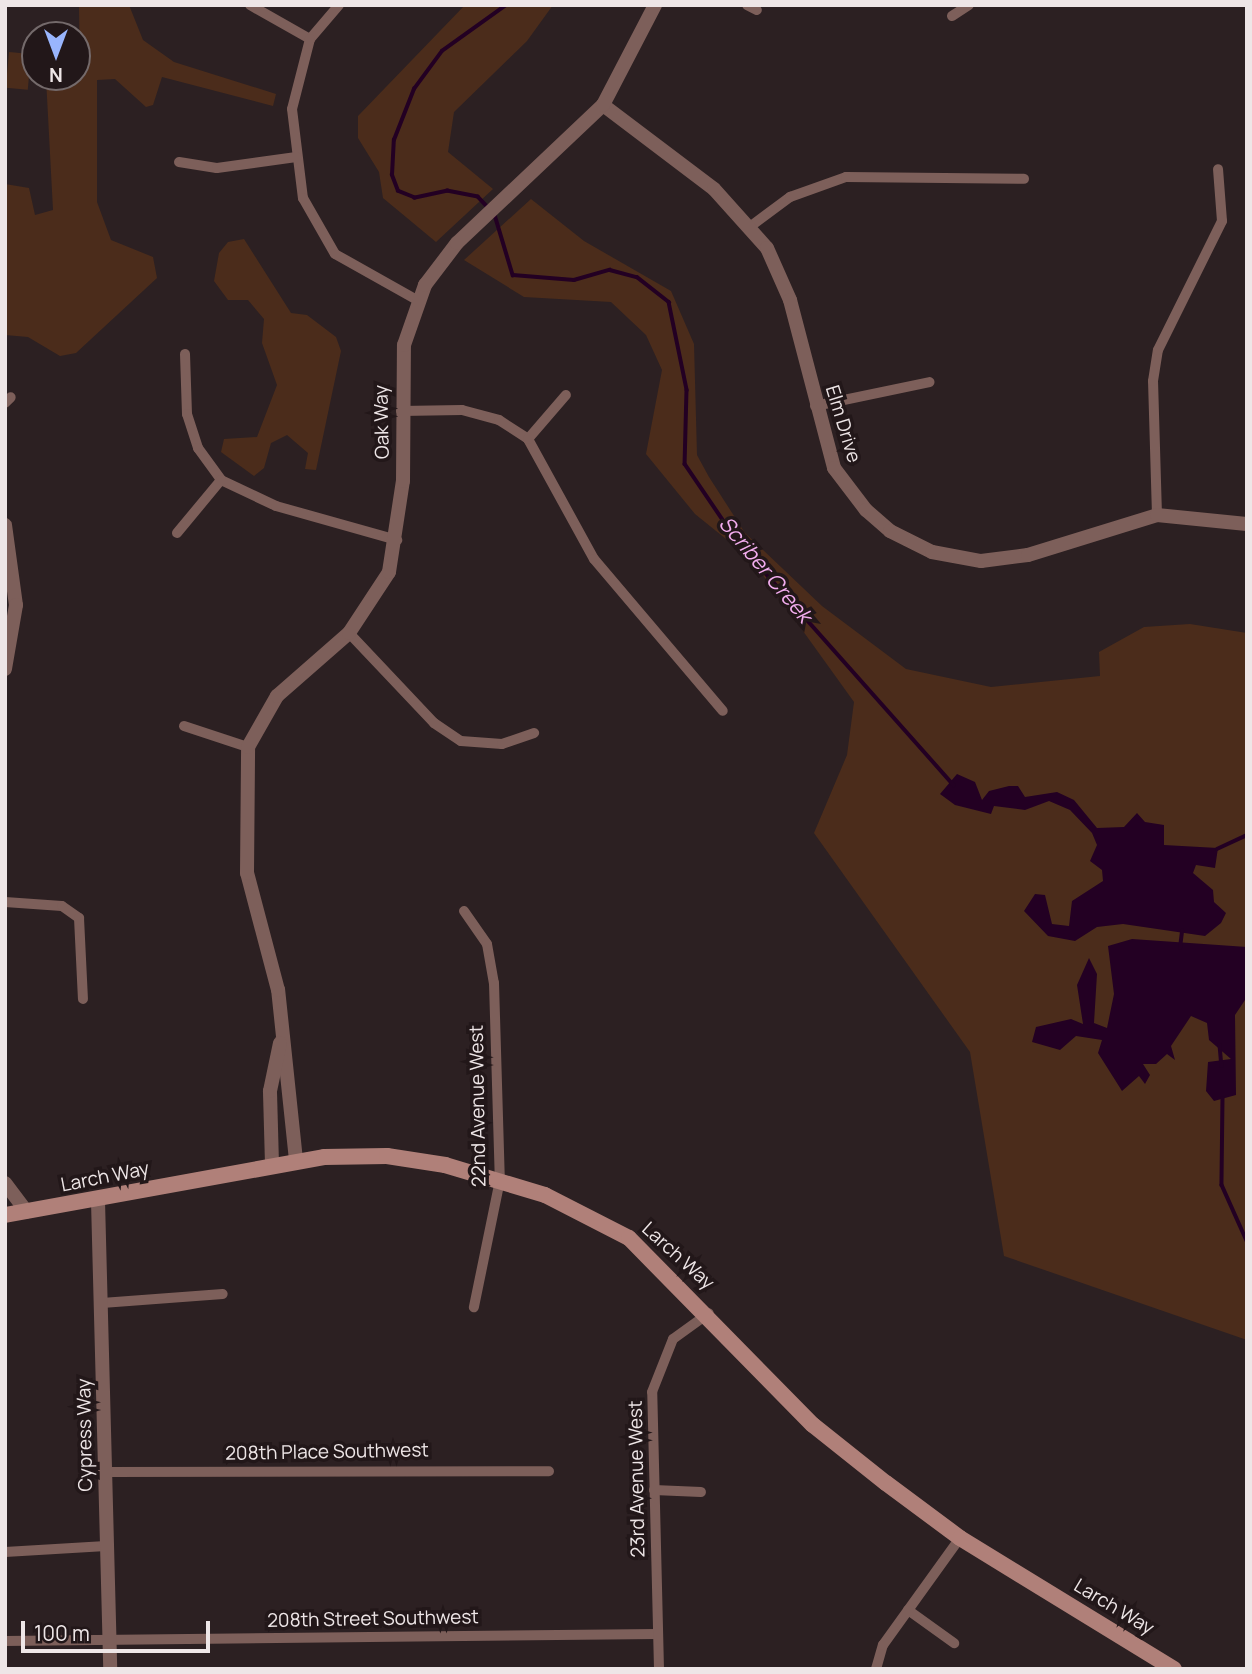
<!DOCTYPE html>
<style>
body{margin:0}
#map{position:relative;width:1252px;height:1674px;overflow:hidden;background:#2c2022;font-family:Manrope,sans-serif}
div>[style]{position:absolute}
.green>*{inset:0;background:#4b2c1b;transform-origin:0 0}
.water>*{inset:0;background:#230023}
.stream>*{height:3.5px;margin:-1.75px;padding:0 1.75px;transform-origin:1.75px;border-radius:1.75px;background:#230023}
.minor>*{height:10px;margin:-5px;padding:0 5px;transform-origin:5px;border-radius:5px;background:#7d5f5a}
.tertiary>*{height:14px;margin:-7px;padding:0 7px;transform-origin:7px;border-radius:7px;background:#7d5f5a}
.secondary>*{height:16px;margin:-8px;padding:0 8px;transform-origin:8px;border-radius:8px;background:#b08079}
span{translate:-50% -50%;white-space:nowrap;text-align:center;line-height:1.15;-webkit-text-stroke:7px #221719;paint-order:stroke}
.street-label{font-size:19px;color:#eee6e7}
.water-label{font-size:21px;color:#f3adef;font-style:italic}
.frame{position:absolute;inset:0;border:7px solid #eee6e7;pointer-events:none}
.north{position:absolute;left:21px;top:21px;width:70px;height:70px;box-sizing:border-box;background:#221719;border:2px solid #746a6b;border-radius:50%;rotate:180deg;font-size:19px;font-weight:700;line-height:28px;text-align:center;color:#eee6e7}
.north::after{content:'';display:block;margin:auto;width:24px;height:32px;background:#99b5fd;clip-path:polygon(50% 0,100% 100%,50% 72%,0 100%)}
.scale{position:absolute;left:21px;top:1621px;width:189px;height:32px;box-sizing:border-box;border:4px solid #eee6e7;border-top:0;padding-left:9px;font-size:21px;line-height:24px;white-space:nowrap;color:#eee6e7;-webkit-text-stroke:5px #221719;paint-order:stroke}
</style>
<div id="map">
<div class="green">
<i style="clip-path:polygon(79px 5px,129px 5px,143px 40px,174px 62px,276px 94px,273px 106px,162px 77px,153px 105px,146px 107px,115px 79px,97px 80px,97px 202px,111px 240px,153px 257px,157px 278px,76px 353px,60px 356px,28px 337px,5px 335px,5px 184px,29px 188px,35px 215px,53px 210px,46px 78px,80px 77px)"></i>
<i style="clip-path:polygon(465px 5px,553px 5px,527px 41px,454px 112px,448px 152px,493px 189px,436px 242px,383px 198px,379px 172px,358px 138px,358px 116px)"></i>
<i style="left:9px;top:52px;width:22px;height:36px;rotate:5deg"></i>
<i style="clip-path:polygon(531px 199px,584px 241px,671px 291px,694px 344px,697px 455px,709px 477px,745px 533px,822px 606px,906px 669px,991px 687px,1100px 676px,1099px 652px,1144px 627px,1190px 624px,1247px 633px,1247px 1340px,1004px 1256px,970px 1052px,814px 833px,847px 755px,854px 702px,752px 560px,695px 514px,646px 454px,662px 370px,646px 335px,611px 302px,524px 297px,464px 260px)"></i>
<i style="clip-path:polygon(244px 239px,291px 313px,307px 315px,336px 337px,341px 351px,316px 470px,305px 469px,308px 453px,287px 435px,271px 443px,264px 468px,254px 476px,221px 452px,224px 439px,257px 437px,277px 385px,262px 343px,264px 319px,248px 300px,228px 300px,214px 281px,219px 253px,228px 242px)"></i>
</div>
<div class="water">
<i style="clip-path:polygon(957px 774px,975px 782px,982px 800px,989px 791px,1009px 786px,1018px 786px,1025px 797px,1057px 792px,1074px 800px,1097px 828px,1124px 827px,1137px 813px,1145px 822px,1164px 825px,1164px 845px,1218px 848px,1215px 868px,1196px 865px,1193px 873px,1213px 890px,1214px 902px,1226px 913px,1221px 923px,1205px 936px,1123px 924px,1097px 927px,1075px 941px,1048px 936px,1024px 911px,1035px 894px,1045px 895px,1052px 924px,1069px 926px,1072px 901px,1103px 881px,1102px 870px,1090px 861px,1097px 845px,1092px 833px,1070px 810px,1049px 801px,1025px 810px,994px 806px,991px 814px,955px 805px,940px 794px)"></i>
<i style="clip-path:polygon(1132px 939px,1247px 947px,1245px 1000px,1235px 1015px,1236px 1095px,1214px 1101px,1206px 1091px,1208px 1062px,1231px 1059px,1209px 1040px,1207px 1023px,1191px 1016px,1171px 1046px,1175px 1060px,1167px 1054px,1156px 1064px,1143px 1064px,1150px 1075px,1145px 1084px,1139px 1076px,1122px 1091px,1098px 1053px,1102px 1040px,1076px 1036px,1060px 1050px,1032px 1042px,1036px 1027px,1071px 1019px,1083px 1024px,1077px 985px,1089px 958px,1097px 974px,1094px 1023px,1107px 1028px,1114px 994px,1108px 946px)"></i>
</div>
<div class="stream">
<i style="left:489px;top:209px;width:16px;rotate:-133deg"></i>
<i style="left:478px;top:197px;width:31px;rotate:-169deg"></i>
<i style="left:448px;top:191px;width:34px;rotate:168deg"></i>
<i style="left:415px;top:198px;width:18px;rotate:-158deg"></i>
<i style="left:398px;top:191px;width:17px;rotate:-111deg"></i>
<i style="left:392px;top:175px;width:35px;rotate:-87deg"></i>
<i style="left:394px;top:140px;width:55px;rotate:-68.6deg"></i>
<i style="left:414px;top:89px;width:47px;rotate:-53.6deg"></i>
<i style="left:442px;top:51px;width:79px;rotate:-35.7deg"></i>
<i style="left:495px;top:215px;width:63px;rotate:73.3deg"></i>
<i style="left:513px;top:275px;width:61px;rotate:4.7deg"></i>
<i style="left:574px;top:280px;width:37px;rotate:-16deg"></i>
<i style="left:610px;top:270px;width:28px;rotate:15deg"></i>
<i style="left:637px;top:277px;width:41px;rotate:38deg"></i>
<i style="left:669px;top:302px;width:90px;rotate:78.4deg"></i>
<i style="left:687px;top:390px;width:74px;rotate:91.5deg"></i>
<i style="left:685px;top:464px;width:94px;rotate:55.8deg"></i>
<i style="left:738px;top:542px;width:325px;rotate:48.4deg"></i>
<i style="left:1217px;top:849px;width:33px;rotate:-25deg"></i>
<i style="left:1180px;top:948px;width:17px;rotate:-83deg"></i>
<i style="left:1220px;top:1045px;width:21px;rotate:85deg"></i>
<i style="left:1223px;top:1098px;width:87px;rotate:90.7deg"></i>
<i style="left:1222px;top:1185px;width:61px;rotate:65.9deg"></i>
</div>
<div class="minor">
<i style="left:250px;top:5px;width:69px;rotate:29.5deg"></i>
<i style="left:339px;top:5px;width:45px;rotate:130.5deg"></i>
<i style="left:310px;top:39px;width:72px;rotate:104.4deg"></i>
<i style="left:292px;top:109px;width:90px;rotate:83deg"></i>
<i style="left:303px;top:198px;width:64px;rotate:60.3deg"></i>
<i style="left:335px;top:254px;width:94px;rotate:29.3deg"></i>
<i style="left:747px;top:5px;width:11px;rotate:27deg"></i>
<i style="left:952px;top:16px;width:20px;rotate:-33deg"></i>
<i style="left:179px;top:162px;width:38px;rotate:9deg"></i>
<i style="left:217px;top:168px;width:80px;rotate:-7.9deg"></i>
<i style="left:751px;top:226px;width:49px;rotate:-36.6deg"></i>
<i style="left:790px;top:197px;width:59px;rotate:-19.7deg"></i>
<i style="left:846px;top:177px;width:178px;rotate:0.6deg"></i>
<i style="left:185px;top:354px;width:60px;rotate:88.1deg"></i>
<i style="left:187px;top:414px;width:36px;rotate:72deg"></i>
<i style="left:198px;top:448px;width:39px;rotate:54deg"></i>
<i style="left:221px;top:480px;width:61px;rotate:25.3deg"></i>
<i style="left:276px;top:506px;width:126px;rotate:15.7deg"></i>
<i style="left:5px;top:403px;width:8px;rotate:-45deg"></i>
<i style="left:815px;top:406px;width:117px;rotate:-11.8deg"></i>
<i style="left:401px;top:411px;width:61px;rotate:-0.9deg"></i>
<i style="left:462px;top:410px;width:38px;rotate:15deg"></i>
<i style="left:499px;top:420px;width:35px;rotate:33deg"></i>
<i style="left:528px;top:439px;width:137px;rotate:61.2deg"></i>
<i style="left:594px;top:559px;width:199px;rotate:49.7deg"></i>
<i style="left:528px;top:439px;width:58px;rotate:-49.2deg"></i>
<i style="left:1157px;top:515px;width:134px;rotate:-91.7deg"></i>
<i style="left:1153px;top:381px;width:31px;rotate:-81deg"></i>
<i style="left:1158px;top:350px;width:144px;rotate:-63.6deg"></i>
<i style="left:1222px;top:221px;width:52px;rotate:-94.4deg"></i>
<i style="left:177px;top:533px;width:69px;rotate:-50.3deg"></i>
<i style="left:349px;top:633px;width:124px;rotate:46.6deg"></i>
<i style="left:434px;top:723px;width:32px;rotate:34deg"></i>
<i style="left:461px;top:741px;width:41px;rotate:4.2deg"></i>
<i style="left:502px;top:744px;width:34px;rotate:-19deg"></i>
<i style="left:184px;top:726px;width:67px;rotate:18.2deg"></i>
<i style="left:5px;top:902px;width:57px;rotate:4deg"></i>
<i style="left:62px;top:906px;width:21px;rotate:35deg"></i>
<i style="left:79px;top:918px;width:81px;rotate:87.2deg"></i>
<i style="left:464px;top:911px;width:40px;rotate:55.1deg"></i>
<i style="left:487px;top:944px;width:40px;rotate:80deg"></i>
<i style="left:494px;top:983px;width:197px;rotate:88.3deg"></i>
<i style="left:500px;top:1180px;width:130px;rotate:101.6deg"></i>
<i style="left:102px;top:1303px;width:121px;rotate:-4.3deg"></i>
<i style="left:106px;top:1472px;width:443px;rotate:-0.1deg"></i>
<i style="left:654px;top:1490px;width:47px;rotate:2.4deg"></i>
<i style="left:5px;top:1552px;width:101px;rotate:-3.4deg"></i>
<i style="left:908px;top:1610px;width:57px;rotate:35.7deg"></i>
<i style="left:5px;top:1641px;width:652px;rotate:-0.62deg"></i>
<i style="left:659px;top:1669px;width:277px;rotate:-91.4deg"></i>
<i style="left:652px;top:1392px;width:57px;rotate:-68.4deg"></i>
<i style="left:673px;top:1339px;width:44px;rotate:-35.8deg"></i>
<i style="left:876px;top:1669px;width:25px;rotate:-74deg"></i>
<i style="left:883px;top:1645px;width:132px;rotate:-54.3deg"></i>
</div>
<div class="tertiary">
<i style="left:603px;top:105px;width:139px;rotate:37.1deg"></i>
<i style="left:714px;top:189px;width:79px;rotate:48.1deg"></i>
<i style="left:767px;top:248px;width:57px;rotate:66.1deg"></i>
<i style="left:790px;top:300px;width:174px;rotate:75.3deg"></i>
<i style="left:834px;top:468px;width:53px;rotate:52.7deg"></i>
<i style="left:866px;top:510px;width:32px;rotate:41deg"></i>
<i style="left:890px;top:531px;width:47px;rotate:26.6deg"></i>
<i style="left:932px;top:552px;width:50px;rotate:10.4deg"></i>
<i style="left:981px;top:561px;width:47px;rotate:-7.3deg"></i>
<i style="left:1028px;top:555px;width:135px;rotate:-17.2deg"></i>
<i style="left:1157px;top:515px;width:90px;rotate:5.7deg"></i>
<i style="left:5px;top:525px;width:81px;rotate:82.2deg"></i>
<i style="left:16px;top:605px;width:65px;rotate:99.8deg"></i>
<i style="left:296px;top:1160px;width:171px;rotate:-96deg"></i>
<i style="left:278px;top:990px;width:121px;rotate:-104.8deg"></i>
<i style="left:247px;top:873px;width:126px;rotate:-89.5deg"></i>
<i style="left:248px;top:747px;width:59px;rotate:-60.4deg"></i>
<i style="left:277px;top:696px;width:96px;rotate:-41.2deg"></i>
<i style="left:349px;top:633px;width:73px;rotate:-56.7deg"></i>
<i style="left:389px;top:572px;width:92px;rotate:-81.3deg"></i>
<i style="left:403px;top:481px;width:136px;rotate:-89.6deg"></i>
<i style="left:404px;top:345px;width:64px;rotate:-70.7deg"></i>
<i style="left:425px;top:285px;width:53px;rotate:-52.7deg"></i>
<i style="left:457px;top:243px;width:201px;rotate:-43.4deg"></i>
<i style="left:603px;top:105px;width:113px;rotate:-62.5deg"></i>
<i style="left:272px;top:1164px;width:73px;rotate:-91.6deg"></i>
<i style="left:270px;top:1091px;width:49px;rotate:-78.2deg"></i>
<i style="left:5px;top:1183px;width:36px;rotate:53deg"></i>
<i style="left:98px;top:1201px;width:468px;rotate:88.5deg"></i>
</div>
<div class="secondary">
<i style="left:5px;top:1215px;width:324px;rotate:-10.3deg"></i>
<i style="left:324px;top:1157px;width:63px;rotate:-0.9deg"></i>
<i style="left:387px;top:1156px;width:59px;rotate:8.8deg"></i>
<i style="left:445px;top:1165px;width:104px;rotate:16.7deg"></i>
<i style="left:545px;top:1195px;width:94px;rotate:27.1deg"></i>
<i style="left:629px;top:1238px;width:262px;rotate:45.5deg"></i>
<i style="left:813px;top:1425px;width:93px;rotate:38.5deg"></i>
<i style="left:886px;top:1483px;width:92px;rotate:36.6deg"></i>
<i style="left:960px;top:1538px;width:251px;rotate:31.5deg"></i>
</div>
<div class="street-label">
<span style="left:382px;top:422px;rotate:-91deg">Oak Way</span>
<span style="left:843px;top:424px;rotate:73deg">Elm Drive</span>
<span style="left:478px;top:1106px;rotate:-91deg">22nd Avenue West</span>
<span style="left:105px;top:1177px;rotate:-11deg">Larch Way</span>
<span style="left:678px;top:1256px;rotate:42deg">Larch Way</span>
<span style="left:85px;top:1435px;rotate:-91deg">Cypress Way</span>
<span style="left:327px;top:1452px;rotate:-1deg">208th Place Southwest</span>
<span style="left:637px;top:1479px;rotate:-91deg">23rd Avenue West</span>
<span style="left:1114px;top:1607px;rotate:31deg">Larch Way</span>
<span style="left:373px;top:1619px;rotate:-1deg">208th Street Southwest</span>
</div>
<div class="water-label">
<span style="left:766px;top:569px;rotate:50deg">Scriber Creek</span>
</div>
<div class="frame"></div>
<div class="north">N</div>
<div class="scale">100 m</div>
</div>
